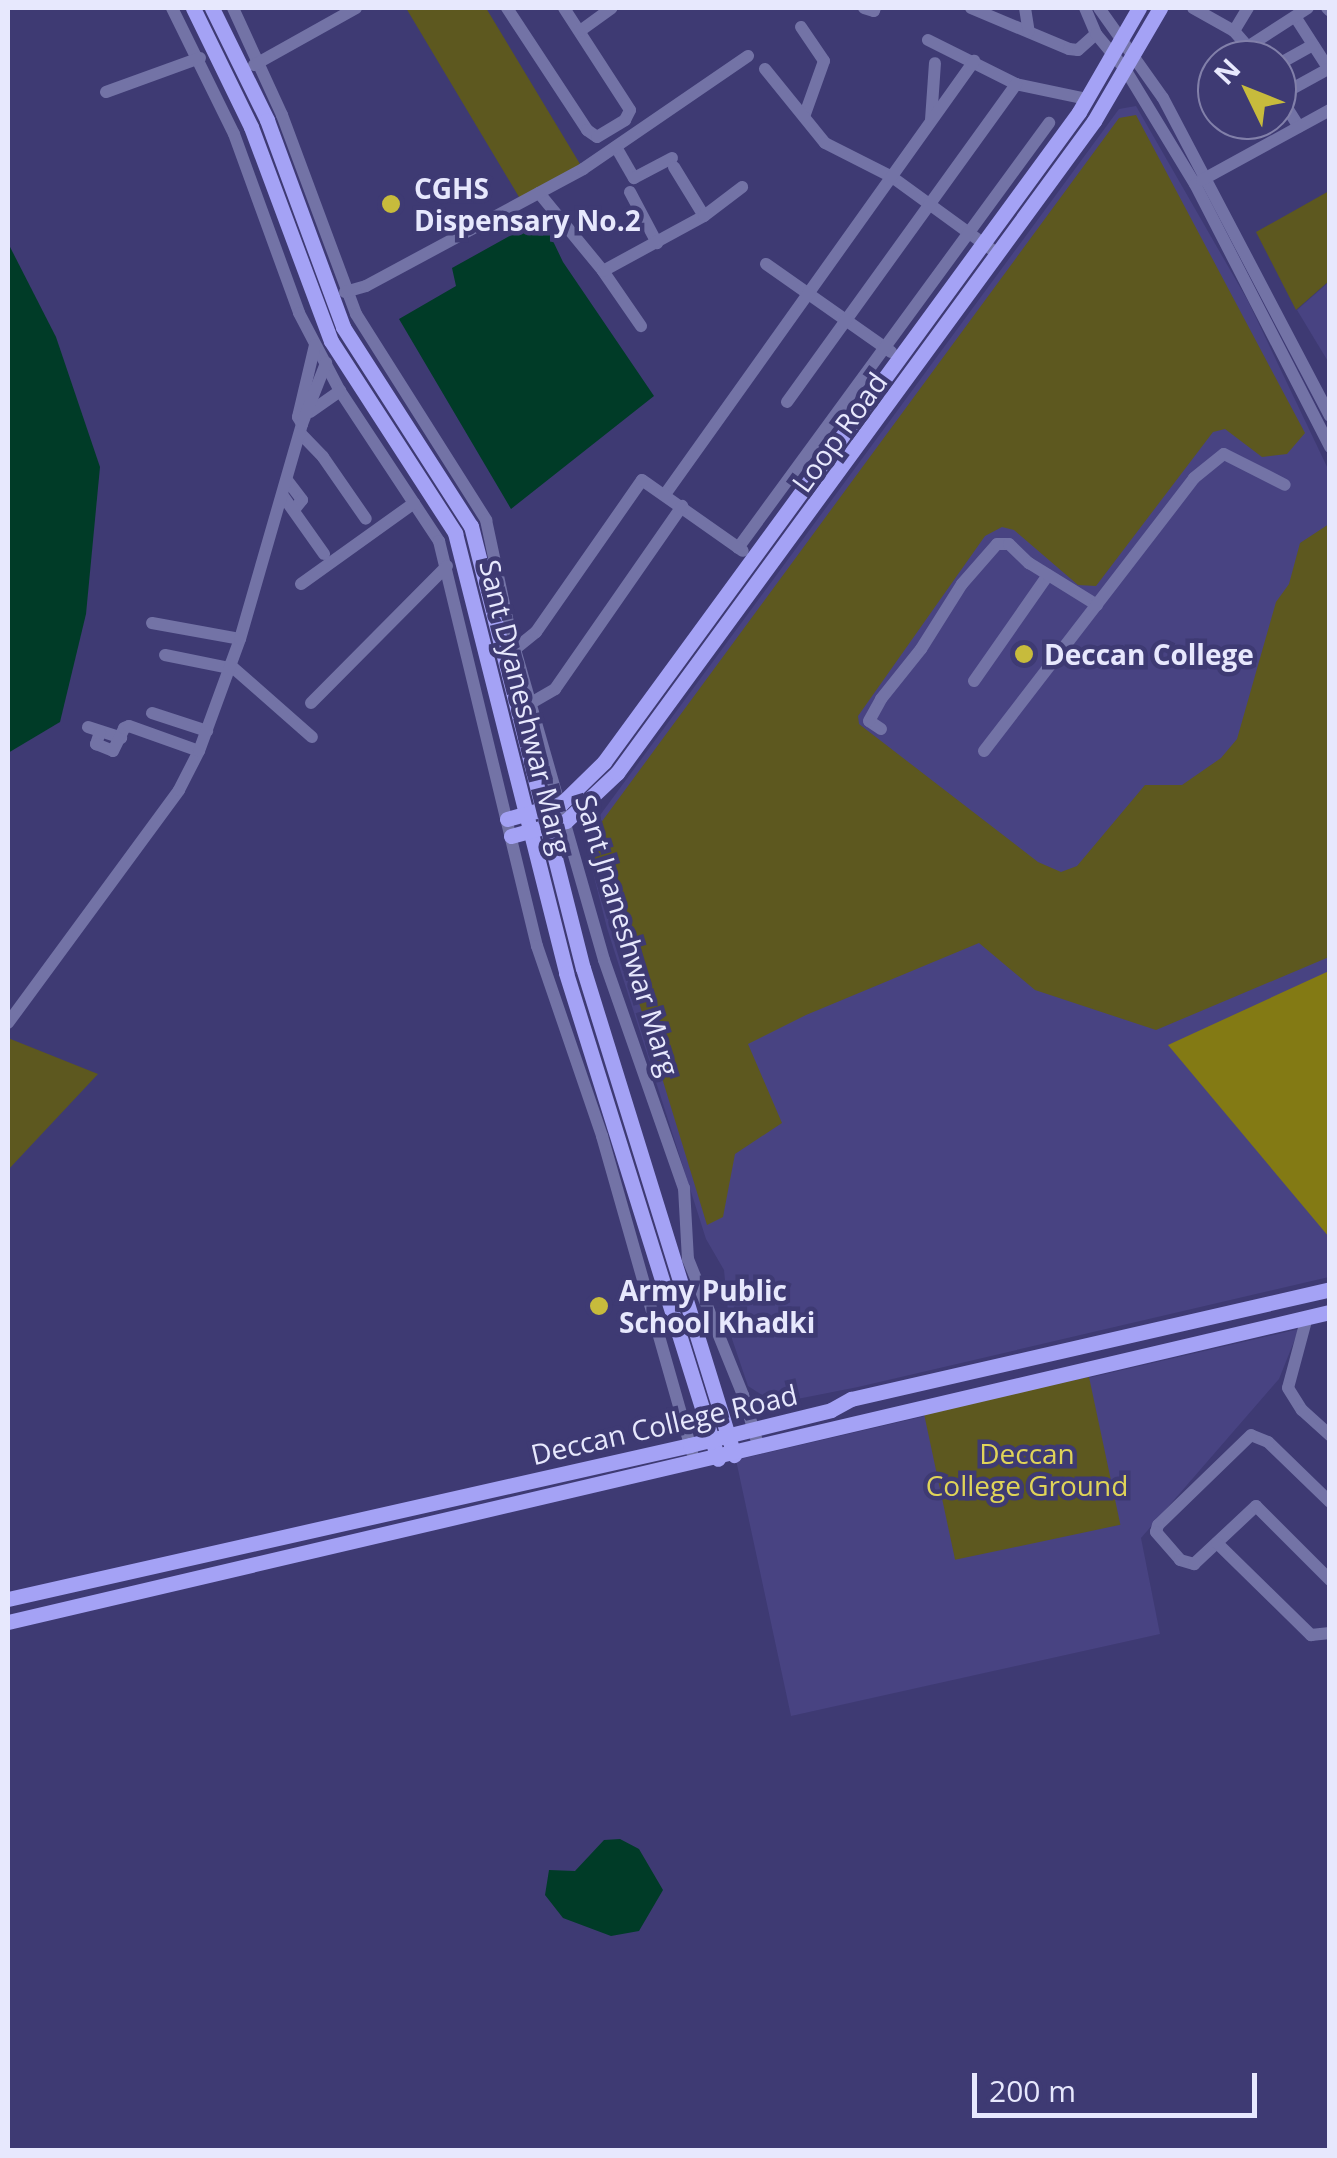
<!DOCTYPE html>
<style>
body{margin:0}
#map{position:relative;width:1337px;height:2158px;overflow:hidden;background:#3e3a73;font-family:"Open Sans",sans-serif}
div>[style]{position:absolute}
.built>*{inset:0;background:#484382}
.green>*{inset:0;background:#5d581f;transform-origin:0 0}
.forest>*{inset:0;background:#837a14}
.water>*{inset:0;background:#003b27}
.minor>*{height:12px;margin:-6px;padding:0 6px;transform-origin:6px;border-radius:6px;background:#7373a6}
.major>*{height:15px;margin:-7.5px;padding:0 7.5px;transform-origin:7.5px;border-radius:7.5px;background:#a4a2f5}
.dots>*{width:28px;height:28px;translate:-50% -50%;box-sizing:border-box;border:5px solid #3e3a73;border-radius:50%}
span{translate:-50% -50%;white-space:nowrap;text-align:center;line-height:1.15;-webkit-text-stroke:9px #3e3a73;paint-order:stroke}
.poi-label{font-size:28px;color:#e7e8fd;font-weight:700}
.left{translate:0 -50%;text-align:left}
.street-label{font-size:28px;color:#e7e8fd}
.park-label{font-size:28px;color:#e0d458}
.frame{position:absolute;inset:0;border:10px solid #e7e8fd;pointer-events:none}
.north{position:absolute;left:1197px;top:40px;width:100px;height:100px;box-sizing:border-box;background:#3e3a73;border:2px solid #8280aa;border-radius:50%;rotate:313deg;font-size:28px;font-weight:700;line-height:40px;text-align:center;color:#e7e8fd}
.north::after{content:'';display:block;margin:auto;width:35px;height:45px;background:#c7bb3c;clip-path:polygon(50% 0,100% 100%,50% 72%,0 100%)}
.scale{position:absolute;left:972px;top:2073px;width:285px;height:45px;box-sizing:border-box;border:5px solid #e7e8fd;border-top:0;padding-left:12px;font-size:30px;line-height:35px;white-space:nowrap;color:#e7e8fd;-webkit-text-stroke:8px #3e3a73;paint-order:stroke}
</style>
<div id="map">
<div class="built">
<i style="clip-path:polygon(1136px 106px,1248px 301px,1329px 471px,1329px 1277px,858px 1387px,782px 1402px,770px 1400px,748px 1386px,730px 1333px,724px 1270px,706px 1239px,607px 928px,584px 837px,1119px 109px)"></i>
<i style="clip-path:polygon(1329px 282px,1329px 363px,1297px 310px)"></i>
<i style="clip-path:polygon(1299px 1329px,1279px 1379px,1141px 1538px,1160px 1634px,791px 1716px,736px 1460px)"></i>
</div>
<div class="green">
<i style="clip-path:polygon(406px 8px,486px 8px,583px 169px,522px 202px)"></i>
<i style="clip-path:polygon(1136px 115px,1305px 433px,1287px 454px,1262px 457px,1225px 429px,1213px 432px,1096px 586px,1078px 585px,1014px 530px,1002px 527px,985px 536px,858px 716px,859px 724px,1038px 862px,1061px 872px,1077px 866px,1145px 785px,1182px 785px,1221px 758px,1237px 739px,1276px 602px,1289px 584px,1300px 543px,1329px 524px,1329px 957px,1156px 1030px,1035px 990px,979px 943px,806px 1015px,748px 1044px,782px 1123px,735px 1154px,723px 1217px,707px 1225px,589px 839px,1119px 118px)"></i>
<i style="clip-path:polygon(1329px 191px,1329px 281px,1296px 310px,1256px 232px)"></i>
<i style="clip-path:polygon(8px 1038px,98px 1074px,8px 1170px)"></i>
<i style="left:1089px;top:1377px;width:151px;height:169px;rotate:78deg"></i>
</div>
<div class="forest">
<i style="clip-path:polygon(1329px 971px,1329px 1237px,1168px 1045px)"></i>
</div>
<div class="water">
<i style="clip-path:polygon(542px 218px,563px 262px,654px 396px,511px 509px,399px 319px,456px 286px,452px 268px)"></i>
<i style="clip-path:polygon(8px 243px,56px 337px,100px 467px,86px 614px,60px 722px,8px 753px)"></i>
<i style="clip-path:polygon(620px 1839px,639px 1849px,663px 1890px,639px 1931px,611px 1936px,563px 1918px,545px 1895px,549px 1870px,575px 1871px,604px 1840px)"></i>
</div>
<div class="minor">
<i style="left:172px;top:8px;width:140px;rotate:63.8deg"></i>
<i style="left:234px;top:134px;width:190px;rotate:70deg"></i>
<i style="left:299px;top:313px;width:88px;rotate:62.3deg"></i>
<i style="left:340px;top:391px;width:180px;rotate:56.6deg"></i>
<i style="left:439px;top:541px;width:417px;rotate:76.4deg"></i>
<i style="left:537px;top:946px;width:201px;rotate:71.1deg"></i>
<i style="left:602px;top:1136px;width:329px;rotate:74.1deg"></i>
<i style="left:233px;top:8px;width:118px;rotate:65.4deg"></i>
<i style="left:282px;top:115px;width:212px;rotate:69.6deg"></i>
<i style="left:356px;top:314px;width:244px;rotate:57.7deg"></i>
<i style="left:486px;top:520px;width:115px;rotate:77.9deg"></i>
<i style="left:510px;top:632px;width:341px;rotate:74deg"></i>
<i style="left:604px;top:960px;width:242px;rotate:70.7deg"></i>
<i style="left:684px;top:1188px;width:71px;rotate:86.8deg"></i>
<i style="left:688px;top:1259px;width:147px;rotate:68deg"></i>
<i style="left:743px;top:1395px;width:55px;rotate:73.2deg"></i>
<i style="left:507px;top:8px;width:146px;rotate:56.7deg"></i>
<i style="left:587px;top:130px;width:12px;rotate:35deg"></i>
<i style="left:597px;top:137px;width:33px;rotate:-31deg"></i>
<i style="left:625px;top:120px;width:11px;rotate:-63deg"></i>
<i style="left:630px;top:110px;width:121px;rotate:-122.9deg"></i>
<i style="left:864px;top:8px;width:10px;rotate:17deg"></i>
<i style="left:874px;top:11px;width:3px;rotate:-72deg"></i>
<i style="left:971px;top:8px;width:106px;rotate:22.7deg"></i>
<i style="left:1069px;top:49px;width:9px;rotate:6deg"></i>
<i style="left:1078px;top:50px;width:24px;rotate:-42deg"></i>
<i style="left:1025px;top:8px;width:24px;rotate:81deg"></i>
<i style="left:1085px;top:8px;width:28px;rotate:67deg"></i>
<i style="left:1096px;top:34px;width:45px;rotate:50.4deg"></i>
<i style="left:1125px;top:69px;width:135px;rotate:58.7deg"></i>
<i style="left:1195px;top:184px;width:296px;rotate:62.8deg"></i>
<i style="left:1099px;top:8px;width:110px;rotate:54.6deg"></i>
<i style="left:1163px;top:98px;width:359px;rotate:62.3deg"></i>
<i style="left:1193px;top:8px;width:47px;rotate:29.3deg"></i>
<i style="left:1234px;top:31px;width:38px;rotate:49deg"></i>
<i style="left:1327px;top:8px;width:4px;rotate:45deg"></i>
<i style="left:1296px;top:18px;width:63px;rotate:57.3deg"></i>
<i style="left:801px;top:27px;width:41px;rotate:55.9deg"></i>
<i style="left:824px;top:61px;width:56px;rotate:109.7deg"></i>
<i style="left:580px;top:31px;width:39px;rotate:-36deg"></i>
<i style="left:1234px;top:31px;width:27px;rotate:-59deg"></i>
<i style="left:928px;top:40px;width:98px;rotate:26.6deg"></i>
<i style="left:1016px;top:84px;width:73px;rotate:11.9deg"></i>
<i style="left:1249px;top:46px;width:70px;rotate:-32.8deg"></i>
<i style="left:254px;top:65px;width:117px;rotate:-29.2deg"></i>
<i style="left:1277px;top:65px;width:41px;rotate:-29.1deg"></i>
<i style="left:765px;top:69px;width:95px;rotate:51deg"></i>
<i style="left:825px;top:143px;width:75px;rotate:26.9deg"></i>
<i style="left:892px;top:177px;width:131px;rotate:36deg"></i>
<i style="left:106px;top:92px;width:100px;rotate:-19.9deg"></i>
<i style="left:1277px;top:92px;width:41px;rotate:57.8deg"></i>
<i style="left:1279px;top:96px;width:56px;rotate:-28.9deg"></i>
<i style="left:931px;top:120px;width:57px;rotate:-86deg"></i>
<i style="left:616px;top:147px;width:36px;rotate:60deg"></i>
<i style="left:634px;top:178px;width:43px;rotate:-27.8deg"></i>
<i style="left:674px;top:167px;width:57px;rotate:58.5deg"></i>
<i style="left:1202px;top:180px;width:146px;rotate:-28.7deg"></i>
<i style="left:630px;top:192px;width:58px;rotate:62.1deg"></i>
<i style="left:539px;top:193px;width:101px;rotate:50.6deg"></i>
<i style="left:603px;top:271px;width:67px;rotate:55.4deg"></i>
<i style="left:766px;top:264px;width:153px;rotate:35.1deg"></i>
<i style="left:603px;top:271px;width:115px;rotate:-28.6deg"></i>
<i style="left:704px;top:216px;width:48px;rotate:-37.3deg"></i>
<i style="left:345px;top:292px;width:22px;rotate:-16deg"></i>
<i style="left:366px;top:286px;width:247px;rotate:-28.3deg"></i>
<i style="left:583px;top:169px;width:200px;rotate:-34.4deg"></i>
<i style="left:787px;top:402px;width:392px;rotate:-54.2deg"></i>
<i style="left:310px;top:412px;width:37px;rotate:-35deg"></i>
<i style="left:302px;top:424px;width:8px;rotate:-120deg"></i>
<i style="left:298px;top:417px;width:74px;rotate:-76.7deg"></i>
<i style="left:300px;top:433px;width:33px;rotate:46deg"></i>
<i style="left:323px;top:457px;width:75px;rotate:55.3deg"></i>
<i style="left:287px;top:480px;width:25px;rotate:53deg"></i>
<i style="left:302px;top:500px;width:13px;rotate:129deg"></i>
<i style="left:666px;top:493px;width:531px;rotate:-54.51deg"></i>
<i style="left:283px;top:496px;width:71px;rotate:54.7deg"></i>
<i style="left:738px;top:548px;width:527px;rotate:-53.8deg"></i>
<i style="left:301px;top:584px;width:139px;rotate:-35.6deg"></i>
<i style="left:152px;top:623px;width:89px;rotate:10.3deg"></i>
<i style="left:515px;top:649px;width:27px;rotate:-39deg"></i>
<i style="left:536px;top:632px;width:185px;rotate:-55.1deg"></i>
<i style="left:642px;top:480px;width:123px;rotate:35.1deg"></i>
<i style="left:165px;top:655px;width:65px;rotate:11.5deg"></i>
<i style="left:230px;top:665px;width:109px;rotate:41.3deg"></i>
<i style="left:974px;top:681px;width:129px;rotate:-55.1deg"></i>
<i style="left:311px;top:703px;width:193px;rotate:-45.2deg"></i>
<i style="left:531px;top:703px;width:28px;rotate:-30deg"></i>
<i style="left:555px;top:689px;width:223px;rotate:-55.2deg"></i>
<i style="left:152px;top:713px;width:58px;rotate:18.1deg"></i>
<i style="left:88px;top:727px;width:35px;rotate:18deg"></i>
<i style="left:881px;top:729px;width:14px;rotate:-146deg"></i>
<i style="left:869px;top:721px;width:25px;rotate:-61deg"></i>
<i style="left:881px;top:699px;width:64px;rotate:-51.3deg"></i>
<i style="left:921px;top:649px;width:77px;rotate:-57.8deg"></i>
<i style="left:962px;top:584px;width:53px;rotate:-48.8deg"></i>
<i style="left:997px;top:544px;width:12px"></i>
<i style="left:1009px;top:544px;width:28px;rotate:44deg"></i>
<i style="left:1029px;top:563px;width:80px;rotate:31.7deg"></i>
<i style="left:100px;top:732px;width:13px;rotate:108deg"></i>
<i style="left:96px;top:744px;width:18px;rotate:22deg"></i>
<i style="left:113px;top:751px;width:25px;rotate:-64deg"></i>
<i style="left:124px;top:728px;width:5px;rotate:-22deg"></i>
<i style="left:129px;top:726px;width:74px;rotate:19.7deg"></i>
<i style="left:984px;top:751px;width:344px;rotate:-52.4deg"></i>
<i style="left:1194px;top:478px;width:38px;rotate:-39deg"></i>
<i style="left:1224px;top:454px;width:68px;rotate:26.9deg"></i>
<i style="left:8px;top:1023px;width:289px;rotate:-53.7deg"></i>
<i style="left:179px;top:790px;width:44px;rotate:-62.9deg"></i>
<i style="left:199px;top:751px;width:119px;rotate:-69.9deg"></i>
<i style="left:240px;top:639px;width:224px;rotate:-73.9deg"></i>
<i style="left:302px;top:424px;width:66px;rotate:-68.5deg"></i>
<i style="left:1307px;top:1317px;width:73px;rotate:105deg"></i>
<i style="left:1288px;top:1388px;width:26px;rotate:58deg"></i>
<i style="left:1302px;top:1410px;width:38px;rotate:42deg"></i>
<i style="left:1330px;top:1502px;width:86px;rotate:-135.9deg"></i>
<i style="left:1268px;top:1442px;width:18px;rotate:-158deg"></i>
<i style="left:1251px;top:1435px;width:129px;rotate:135.9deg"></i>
<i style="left:1158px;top:1525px;width:7px;rotate:106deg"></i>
<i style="left:1156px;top:1532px;width:37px;rotate:49deg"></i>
<i style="left:1180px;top:1560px;width:15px;rotate:16deg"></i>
<i style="left:1194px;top:1564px;width:85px;rotate:-43.1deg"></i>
<i style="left:1256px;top:1506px;width:105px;rotate:45deg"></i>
<i style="left:1217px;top:1543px;width:132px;rotate:44.4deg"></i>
<i style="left:1311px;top:1635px;width:19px;rotate:-6deg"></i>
</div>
<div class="major">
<i style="left:193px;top:8px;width:132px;rotate:64deg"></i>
<i style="left:251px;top:127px;width:228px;rotate:69.5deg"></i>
<i style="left:331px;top:341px;width:229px;rotate:57.1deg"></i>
<i style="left:455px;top:533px;width:454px;rotate:75.8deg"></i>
<i style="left:566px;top:973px;width:509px;rotate:72.63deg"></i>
<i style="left:212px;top:8px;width:125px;rotate:63.8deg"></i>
<i style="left:267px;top:120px;width:221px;rotate:69.8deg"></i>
<i style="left:343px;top:327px;width:237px;rotate:57.3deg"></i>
<i style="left:471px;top:526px;width:456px;rotate:75.8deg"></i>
<i style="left:583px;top:968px;width:510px;rotate:72.77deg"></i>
<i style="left:507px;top:819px;width:56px;rotate:-15.5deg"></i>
<i style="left:561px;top:804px;width:60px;rotate:-44.3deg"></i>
<i style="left:604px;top:762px;width:805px;rotate:-53.84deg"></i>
<i style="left:1079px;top:112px;width:120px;rotate:-60deg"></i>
<i style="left:511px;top:836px;width:57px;rotate:-15.3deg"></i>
<i style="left:566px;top:821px;width:70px;rotate:-43.3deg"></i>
<i style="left:617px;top:773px;width:808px;rotate:-53.81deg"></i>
<i style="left:1094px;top:121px;width:131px;rotate:-59.7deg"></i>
<i style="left:8px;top:1599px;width:699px;rotate:-12.72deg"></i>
<i style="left:690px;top:1445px;width:145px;rotate:-13.9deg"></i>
<i style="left:831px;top:1410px;width:23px;rotate:-29deg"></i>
<i style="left:851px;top:1399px;width:491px;rotate:-12.9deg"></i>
<i style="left:8px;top:1622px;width:1358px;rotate:-13.2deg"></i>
</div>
<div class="dots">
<i style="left:391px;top:204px;background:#c7bb3c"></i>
<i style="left:1024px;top:654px;background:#c7bb3c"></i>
<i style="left:599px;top:1306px;background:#c7bb3c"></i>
</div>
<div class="poi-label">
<span class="left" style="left:414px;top:204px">CGHS<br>Dispensary No.2</span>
<span class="left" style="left:1044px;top:654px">Deccan College</span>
<span class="left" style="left:619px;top:1306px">Army Public<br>School Khadki</span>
</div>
<div class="street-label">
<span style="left:839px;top:432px;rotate:-54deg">Loop Road</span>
<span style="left:526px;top:707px;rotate:76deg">Sant Dyaneshwar Marg</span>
<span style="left:628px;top:935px;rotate:73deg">Sant Jnaneshwar Marg</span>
<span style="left:664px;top:1424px;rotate:-13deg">Deccan College Road</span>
</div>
<div class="park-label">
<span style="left:1027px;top:1469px">Deccan<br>College Ground</span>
</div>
<div class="frame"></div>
<div class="north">N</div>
<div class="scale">200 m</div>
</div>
